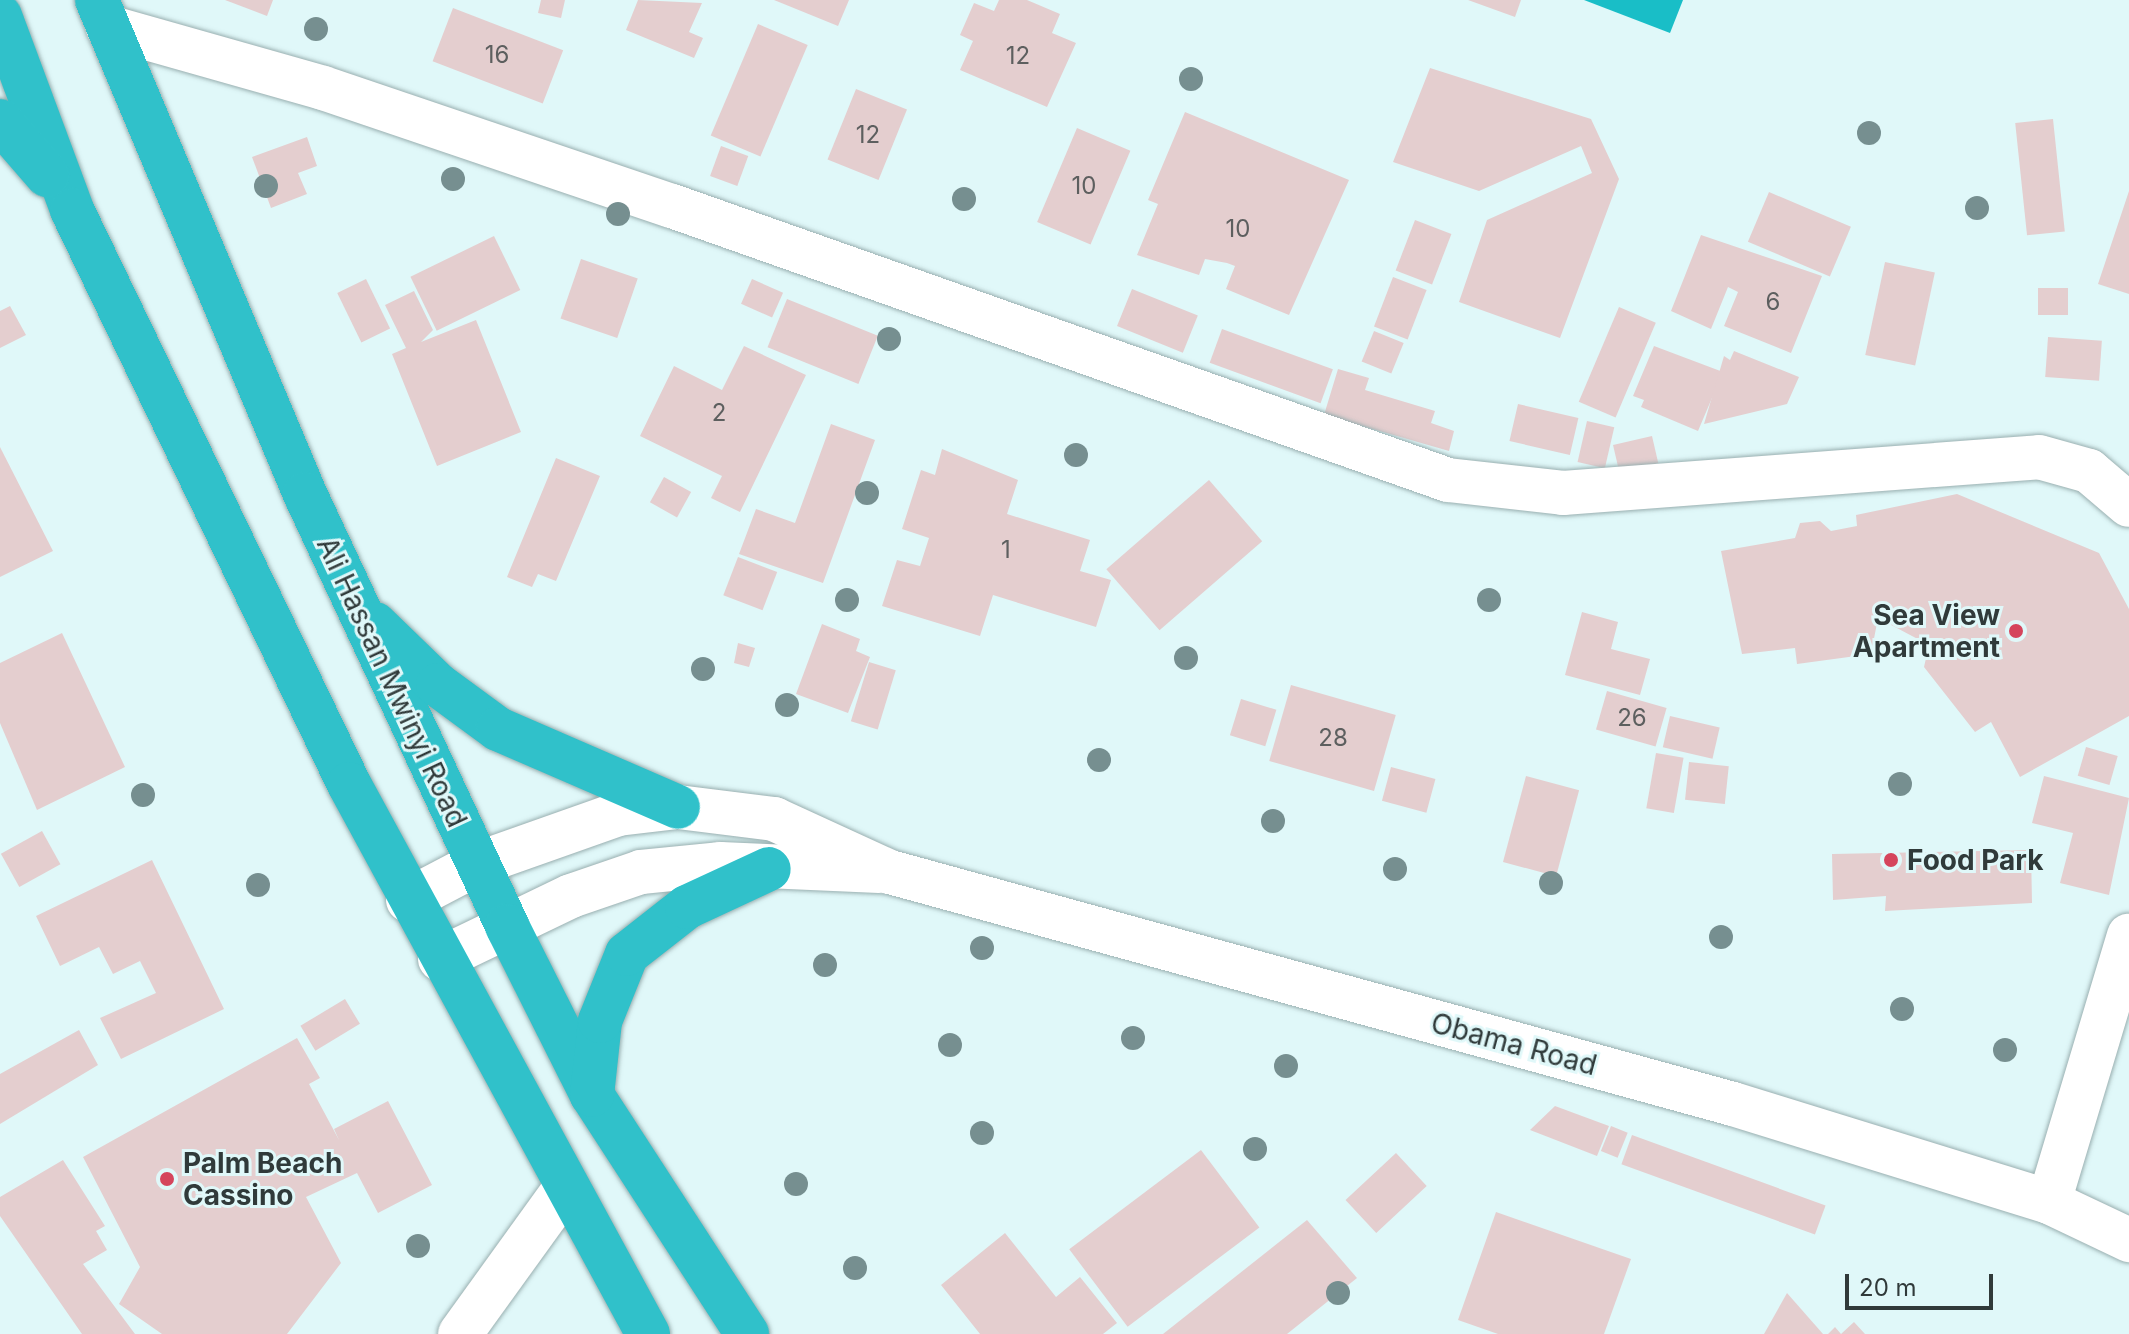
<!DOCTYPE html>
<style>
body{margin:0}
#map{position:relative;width:2129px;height:1334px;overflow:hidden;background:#e0f8f9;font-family:Inter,sans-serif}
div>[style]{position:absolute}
.water>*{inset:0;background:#19bec7}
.building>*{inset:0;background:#e4cecf;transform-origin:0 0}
.roads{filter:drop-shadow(0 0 2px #99afb0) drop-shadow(0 0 2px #99afb0)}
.minor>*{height:44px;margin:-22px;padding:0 22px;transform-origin:22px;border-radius:22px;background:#fff}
.highway>*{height:44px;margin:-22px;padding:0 22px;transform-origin:22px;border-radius:22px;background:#30c1ca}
.trees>*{width:24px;height:24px;margin:-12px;border-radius:50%;background:#768f90}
.dots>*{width:22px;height:22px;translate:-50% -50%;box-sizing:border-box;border:4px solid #e0f8f9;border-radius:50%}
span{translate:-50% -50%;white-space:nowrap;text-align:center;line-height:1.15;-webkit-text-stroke:6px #e0f8f9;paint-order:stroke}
.number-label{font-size:24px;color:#5d5f5f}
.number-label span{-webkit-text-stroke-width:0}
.poi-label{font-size:28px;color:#303a3a;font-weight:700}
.right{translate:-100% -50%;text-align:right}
.left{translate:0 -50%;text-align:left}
.street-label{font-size:28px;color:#303a3a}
.scale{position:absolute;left:1845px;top:1274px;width:148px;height:36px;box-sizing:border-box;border:4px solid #303a3a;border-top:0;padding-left:10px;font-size:24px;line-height:28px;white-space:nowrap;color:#303a3a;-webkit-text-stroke:6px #e0f8f9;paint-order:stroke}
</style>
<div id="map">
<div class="water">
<i style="clip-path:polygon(1584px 0,1683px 0,1670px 33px)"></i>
</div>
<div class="building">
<i style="clip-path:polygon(225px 0,273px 0,267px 16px)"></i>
<i style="clip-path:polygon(541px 0,565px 0,561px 18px,538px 13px)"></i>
<i style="clip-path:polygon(638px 0,702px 3px,689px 32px,703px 38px,694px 58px,626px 30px)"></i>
<i style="clip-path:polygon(774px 0,849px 0,838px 26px)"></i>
<i style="clip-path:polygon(999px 0,1027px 0,1060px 14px,1052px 33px,1076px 43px,1047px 107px,960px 70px,973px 41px,960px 35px,974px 3px,994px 11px)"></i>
<i style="clip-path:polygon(1468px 0,1521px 0,1515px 17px)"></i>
<i style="left:453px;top:8px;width:118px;height:57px;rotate:21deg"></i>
<i style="left:758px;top:24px;width:54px;height:121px;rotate:23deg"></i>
<i style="clip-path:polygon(1430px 68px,1591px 119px,1619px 179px,1560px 338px,1459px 302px,1487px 220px,1592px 173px,1581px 146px,1479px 191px,1393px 162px)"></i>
<i style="left:856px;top:89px;width:55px;height:76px;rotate:22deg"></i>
<i style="clip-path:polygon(1185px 112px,1349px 180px,1289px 315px,1226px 289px,1235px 266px,1227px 263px,1205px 259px,1199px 275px,1137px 255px,1158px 204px,1148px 200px)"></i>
<i style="left:2053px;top:119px;width:113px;height:38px;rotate:84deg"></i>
<i style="left:1077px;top:128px;width:58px;height:102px;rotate:23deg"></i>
<i style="clip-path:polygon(307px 137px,317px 166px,298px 173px,307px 194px,271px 208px,252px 157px)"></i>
<i style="left:721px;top:146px;width:29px;height:32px;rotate:20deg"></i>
<i style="clip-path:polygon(2129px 191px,2129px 294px,2098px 284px)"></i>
<i style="left:1769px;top:192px;width:89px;height:54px;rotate:23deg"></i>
<i style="left:1415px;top:220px;width:39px;height:54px;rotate:21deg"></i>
<i style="clip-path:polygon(1701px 235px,1822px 276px,1791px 353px,1724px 326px,1738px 292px,1728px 287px,1711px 329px,1671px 311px)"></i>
<i style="left:494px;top:236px;width:60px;height:93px;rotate:64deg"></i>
<i style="left:581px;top:259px;width:60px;height:63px;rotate:19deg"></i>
<i style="left:1885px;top:262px;width:51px;height:95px;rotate:12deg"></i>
<i style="left:1393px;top:277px;width:36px;height:53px;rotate:21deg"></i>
<i style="left:366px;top:279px;width:55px;height:32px;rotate:64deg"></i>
<i style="left:752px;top:279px;width:34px;height:27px;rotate:24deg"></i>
<i style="left:2038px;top:288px;width:30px;height:27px"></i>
<i style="left:1132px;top:289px;width:71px;height:40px;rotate:22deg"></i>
<i style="clip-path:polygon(414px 291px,433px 330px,421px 342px,476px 320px,521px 432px,437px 466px,392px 354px,406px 348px,385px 305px)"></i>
<i style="left:787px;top:299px;width:98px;height:52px;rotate:22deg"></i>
<i style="clip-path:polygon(10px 306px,26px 335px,0 348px,0 311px)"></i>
<i style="left:1619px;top:307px;width:40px;height:103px;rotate:23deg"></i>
<i style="left:1222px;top:329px;width:118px;height:36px;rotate:20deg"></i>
<i style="left:1374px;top:331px;width:32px;height:33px;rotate:22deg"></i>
<i style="left:2048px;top:337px;width:54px;height:40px;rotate:4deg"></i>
<i style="clip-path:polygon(744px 346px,806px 375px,740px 512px,711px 498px,722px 476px,640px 436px,674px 366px,722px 390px)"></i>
<i style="clip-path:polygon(1654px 346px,1723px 372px,1698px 431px,1641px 407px,1644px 400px,1633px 396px)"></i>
<i style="clip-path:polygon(1734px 351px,1799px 377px,1787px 404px,1704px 424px,1724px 356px,1730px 360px)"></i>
<i style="clip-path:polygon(1338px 369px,1369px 378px,1365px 390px,1435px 411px,1431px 423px,1454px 431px,1449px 451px,1324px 415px)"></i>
<i style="left:1518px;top:404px;width:62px;height:38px;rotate:13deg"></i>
<i style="left:1587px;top:421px;width:28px;height:42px;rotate:13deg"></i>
<i style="clip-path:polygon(831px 424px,875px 440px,823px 583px,739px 554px,756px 509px,795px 523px)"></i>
<i style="left:1652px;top:436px;width:28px;height:40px;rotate:77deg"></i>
<i style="clip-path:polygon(0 447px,53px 551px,0 577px)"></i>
<i style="clip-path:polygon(942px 449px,1018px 480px,1007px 514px,1090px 540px,1080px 571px,1111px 580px,1096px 627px,993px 595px,980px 636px,882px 606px,897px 560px,920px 566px,929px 538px,902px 529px,921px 470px,935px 475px)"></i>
<i style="clip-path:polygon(556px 458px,600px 476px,556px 581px,538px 574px,532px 587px,507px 577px)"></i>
<i style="left:664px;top:477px;width:31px;height:29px;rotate:29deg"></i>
<i style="left:1209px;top:480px;width:81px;height:136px;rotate:49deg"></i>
<i style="clip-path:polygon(1957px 494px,2099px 553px,2129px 609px,2129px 716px,2020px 777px,1991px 722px,1975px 732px,1924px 667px,1929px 645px,1878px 618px,1871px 654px,1797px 664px,1795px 648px,1742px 654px,1721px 551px,1795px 538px,1800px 523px,1820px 521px,1831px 531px,1857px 526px,1856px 515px)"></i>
<i style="left:738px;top:557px;width:42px;height:41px;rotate:21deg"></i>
<i style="clip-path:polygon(1582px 612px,1618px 622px,1611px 649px,1650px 659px,1640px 695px,1565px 675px)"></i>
<i style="clip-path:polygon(822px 624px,860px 639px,856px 651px,870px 657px,848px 713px,796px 694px)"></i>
<i style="clip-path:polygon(62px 633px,125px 767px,37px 810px,0 723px,0 663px)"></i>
<i style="clip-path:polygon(738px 643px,755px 648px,749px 667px,734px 663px)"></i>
<i style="left:869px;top:662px;width:28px;height:62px;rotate:17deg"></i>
<i style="left:1291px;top:685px;width:109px;height:79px;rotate:16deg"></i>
<i style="left:1607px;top:691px;width:62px;height:40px;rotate:16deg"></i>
<i style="left:1241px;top:699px;width:37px;height:38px;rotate:17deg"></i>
<i style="left:1670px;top:716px;width:51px;height:32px;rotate:13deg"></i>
<i style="left:2086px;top:747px;width:33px;height:30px;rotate:16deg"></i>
<i style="left:1656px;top:753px;width:28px;height:56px;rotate:10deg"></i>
<i style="left:1689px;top:762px;width:40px;height:38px;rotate:6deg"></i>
<i style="left:1391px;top:767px;width:46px;height:35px;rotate:15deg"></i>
<i style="left:1526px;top:776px;width:55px;height:89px;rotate:15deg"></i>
<i style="clip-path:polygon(2044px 776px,2129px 798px,2109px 895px,2060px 883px,2073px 833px,2032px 823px)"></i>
<i style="left:42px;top:831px;width:38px;height:47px;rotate:61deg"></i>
<i style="clip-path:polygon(2031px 850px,2032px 903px,1885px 911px,1886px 896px,1833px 900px,1832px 854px)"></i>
<i style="clip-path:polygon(152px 860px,224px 1009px,121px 1059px,100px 1018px,156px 993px,140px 961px,113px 974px,99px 947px,60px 966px,36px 916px)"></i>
<i style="left:345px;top:999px;width:29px;height:52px;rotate:59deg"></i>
<i style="clip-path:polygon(79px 1030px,98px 1065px,0 1124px,0 1074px)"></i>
<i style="clip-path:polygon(297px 1038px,320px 1078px,309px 1084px,339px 1140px,334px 1129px,388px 1101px,432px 1185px,378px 1213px,357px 1173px,306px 1197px,341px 1263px,287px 1334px,162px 1334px,119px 1304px,140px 1267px,83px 1157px)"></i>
<i style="clip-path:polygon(1555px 1106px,1609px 1126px,1597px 1156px,1530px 1130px)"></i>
<i style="left:1611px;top:1126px;width:18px;height:27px;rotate:22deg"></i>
<i style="left:1632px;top:1135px;width:206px;height:31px;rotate:20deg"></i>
<i style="left:1201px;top:1150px;width:97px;height:165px;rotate:53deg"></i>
<i style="left:1396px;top:1153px;width:45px;height:69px;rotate:47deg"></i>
<i style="clip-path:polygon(63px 1160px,105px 1226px,96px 1231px,107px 1250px,83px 1264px,135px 1334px,82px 1334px,0 1216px,0 1197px)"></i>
<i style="clip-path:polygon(1496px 1212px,1631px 1259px,1604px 1334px,1498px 1334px,1458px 1320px)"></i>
<i style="clip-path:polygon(1307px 1220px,1357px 1278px,1287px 1334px,1163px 1334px)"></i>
<i style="clip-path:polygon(1005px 1233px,1056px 1297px,1080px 1277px,1117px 1323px,1103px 1334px,980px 1334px,941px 1285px)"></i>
<i style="clip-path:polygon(1787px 1293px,1823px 1334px,1764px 1334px)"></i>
<i style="clip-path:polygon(1854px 1322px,1865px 1334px,1828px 1334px,1835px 1327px,1841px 1334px)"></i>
</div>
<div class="roads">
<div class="minor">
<i style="left:108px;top:27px;width:223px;rotate:15.8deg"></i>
<i style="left:323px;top:88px;width:368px;rotate:18.7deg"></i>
<i style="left:672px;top:206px;width:823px;rotate:19.45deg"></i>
<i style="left:1448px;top:480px;width:116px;rotate:6.4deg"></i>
<i style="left:1563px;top:493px;width:477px;rotate:-4.3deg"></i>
<i style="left:2039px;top:457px;width:52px;rotate:15.6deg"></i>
<i style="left:2089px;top:471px;width:52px;rotate:40.4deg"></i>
<i style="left:408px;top:900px;width:78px;rotate:-27.6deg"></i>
<i style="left:477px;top:864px;width:150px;rotate:-19.5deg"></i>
<i style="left:618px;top:814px;width:60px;rotate:-6.7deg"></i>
<i style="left:678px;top:807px;width:97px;rotate:7.1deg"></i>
<i style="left:774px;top:819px;width:128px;rotate:24.6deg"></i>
<i style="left:890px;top:872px;width:874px;rotate:15.39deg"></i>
<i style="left:1733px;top:1104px;width:331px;rotate:17.2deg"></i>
<i style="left:2049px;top:1202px;width:89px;rotate:25.4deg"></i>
<i style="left:440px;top:959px;width:145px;rotate:-25.7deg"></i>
<i style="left:571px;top:896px;width:74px;rotate:-18.9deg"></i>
<i style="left:641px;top:872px;width:79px;rotate:-5.8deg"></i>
<i style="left:720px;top:864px;width:160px;rotate:2.5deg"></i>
<i style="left:2049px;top:1202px;width:278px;rotate:-73.3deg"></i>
<i style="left:460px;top:1334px;width:178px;rotate:-54.2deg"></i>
</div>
<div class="highway">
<i style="left:97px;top:0;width:536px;rotate:67.17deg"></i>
<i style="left:305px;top:494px;width:477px;rotate:64.9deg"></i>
<i style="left:507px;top:926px;width:189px;rotate:63.3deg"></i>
<i style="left:592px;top:1095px;width:285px;rotate:57deg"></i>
<i style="left:0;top:16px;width:207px;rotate:69.6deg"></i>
<i style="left:72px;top:210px;width:637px;rotate:64.24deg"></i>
<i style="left:349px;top:784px;width:626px;rotate:61.47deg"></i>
<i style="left:0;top:121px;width:72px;rotate:49deg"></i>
<i style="left:375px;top:624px;width:88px;rotate:44.1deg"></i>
<i style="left:438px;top:685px;width:74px;rotate:36.3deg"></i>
<i style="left:498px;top:729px;width:196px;rotate:23.4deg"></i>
<i style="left:592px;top:1095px;width:74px;rotate:-83.8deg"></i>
<i style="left:600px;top:1021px;width:72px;rotate:-68.1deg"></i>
<i style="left:627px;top:954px;width:76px;rotate:-38.1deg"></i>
<i style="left:687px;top:907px;width:90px;rotate:-24.9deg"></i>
</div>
</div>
<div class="trees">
<i style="left:316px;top:29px"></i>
<i style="left:1191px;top:79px"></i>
<i style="left:1869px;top:133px"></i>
<i style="left:453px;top:179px"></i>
<i style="left:266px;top:186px"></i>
<i style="left:964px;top:199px"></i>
<i style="left:1977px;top:208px"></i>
<i style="left:618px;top:214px"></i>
<i style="left:889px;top:339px"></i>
<i style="left:1076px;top:455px"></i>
<i style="left:867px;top:493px"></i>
<i style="left:847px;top:600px"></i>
<i style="left:1489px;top:600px"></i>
<i style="left:1186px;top:658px"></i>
<i style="left:703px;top:669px"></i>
<i style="left:787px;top:705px"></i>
<i style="left:1099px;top:760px"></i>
<i style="left:1900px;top:784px"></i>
<i style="left:143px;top:795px"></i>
<i style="left:1273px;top:821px"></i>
<i style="left:1395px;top:869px"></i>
<i style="left:1551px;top:883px"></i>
<i style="left:258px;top:885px"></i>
<i style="left:1721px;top:937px"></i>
<i style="left:982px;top:948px"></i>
<i style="left:825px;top:965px"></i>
<i style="left:1902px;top:1009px"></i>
<i style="left:1133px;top:1038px"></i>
<i style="left:950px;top:1045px"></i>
<i style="left:2005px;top:1050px"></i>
<i style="left:1286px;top:1066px"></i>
<i style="left:982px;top:1133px"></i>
<i style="left:1255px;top:1149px"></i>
<i style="left:796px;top:1184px"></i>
<i style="left:418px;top:1246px"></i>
<i style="left:855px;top:1268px"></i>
<i style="left:1338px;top:1293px"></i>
</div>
<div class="dots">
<i style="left:2016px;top:631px;background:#d5455c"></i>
<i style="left:1891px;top:860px;background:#d5455c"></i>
<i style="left:167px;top:1179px;background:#d5455c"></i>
</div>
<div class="number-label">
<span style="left:497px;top:55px">16</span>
<span style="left:1018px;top:56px">12</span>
<span style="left:868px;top:135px">12</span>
<span style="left:1084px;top:186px">10</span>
<span style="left:1238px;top:229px">10</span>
<span style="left:1773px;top:302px">6</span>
<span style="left:719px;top:413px">2</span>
<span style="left:1006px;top:550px">1</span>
<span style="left:1632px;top:718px">26</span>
<span style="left:1333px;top:738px">28</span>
</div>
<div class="poi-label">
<span class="right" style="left:2000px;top:631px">Sea View<br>Apartment</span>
<span class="left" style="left:1907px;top:860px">Food Park</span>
<span class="left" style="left:183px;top:1179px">Palm Beach<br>Cassino</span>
</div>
<div class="street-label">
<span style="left:392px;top:682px;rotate:65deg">Ali Hassan Mwinyi Road</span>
<span style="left:1514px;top:1044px;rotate:15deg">Obama Road</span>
</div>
<div class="scale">20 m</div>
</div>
